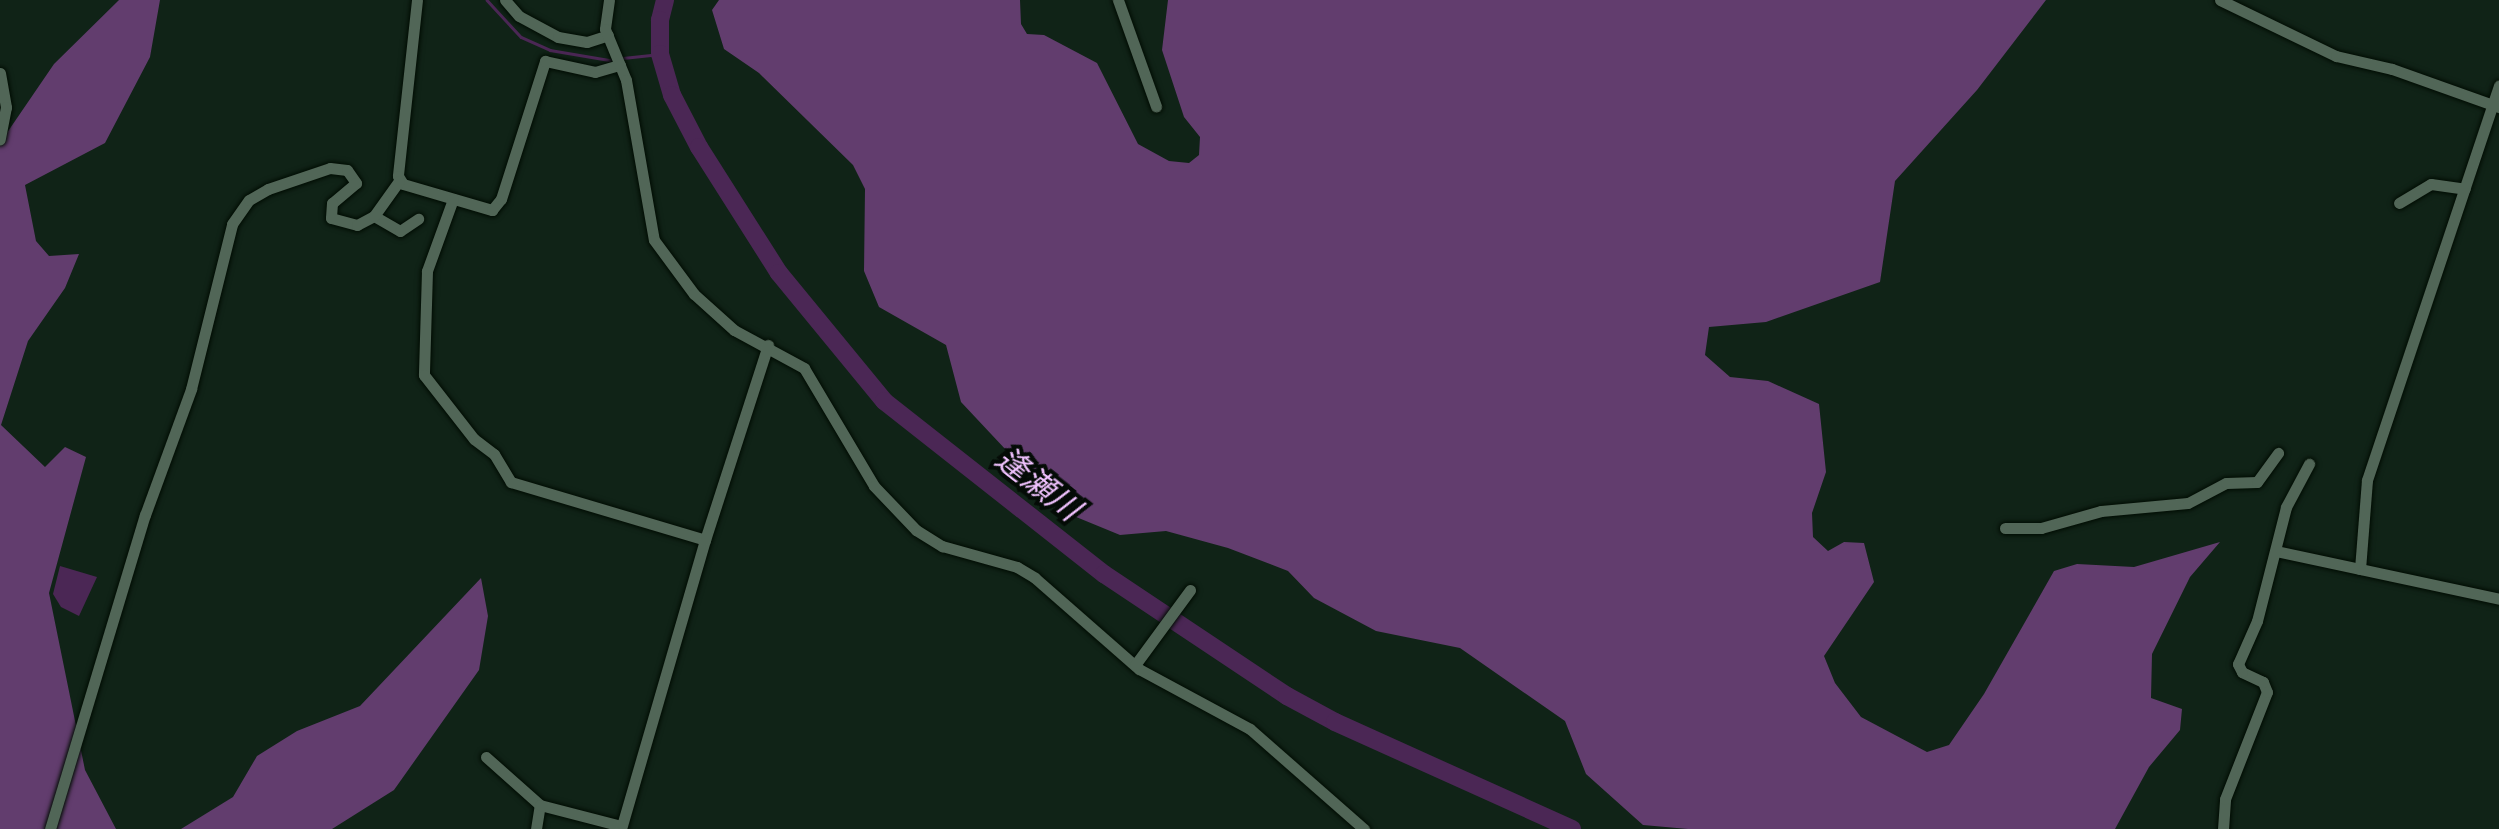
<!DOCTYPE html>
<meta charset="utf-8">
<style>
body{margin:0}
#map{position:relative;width:2499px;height:829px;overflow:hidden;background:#102317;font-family:"Crimson Pro","Noto Sans JP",serif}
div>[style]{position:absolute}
.forest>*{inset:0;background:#623d6e}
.water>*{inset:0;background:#4b2755}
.stream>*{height:2.5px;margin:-1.25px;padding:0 1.25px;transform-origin:1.25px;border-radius:1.25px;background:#4b2755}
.river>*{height:18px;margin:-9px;padding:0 9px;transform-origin:9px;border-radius:9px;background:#4b2755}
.roads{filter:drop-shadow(0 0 2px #000c03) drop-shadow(0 0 2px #000c03)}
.minor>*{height:11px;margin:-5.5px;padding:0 5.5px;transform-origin:5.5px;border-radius:5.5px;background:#516657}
span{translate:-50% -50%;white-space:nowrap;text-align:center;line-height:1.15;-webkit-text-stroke:8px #040b06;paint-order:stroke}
.water-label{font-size:32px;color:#efc1fd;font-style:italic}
</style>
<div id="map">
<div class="forest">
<i style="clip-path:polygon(119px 0,160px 0,150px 57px,105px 143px,25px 185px,36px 241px,49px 256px,79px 254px,65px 288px,28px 341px,1px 425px,45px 467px,65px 447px,86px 457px,49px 593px,85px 770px,116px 829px,0 829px,0 143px,54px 64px)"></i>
<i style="clip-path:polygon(719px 0,1020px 0,1021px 24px,1027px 34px,1044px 35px,1097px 63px,1138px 144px,1169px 161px,1189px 163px,1199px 155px,1200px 137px,1184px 117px,1162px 50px,1168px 0,2046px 0,1977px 90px,1895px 181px,1880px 282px,1766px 322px,1709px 327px,1705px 355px,1730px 377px,1768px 381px,1819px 404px,1826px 472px,1812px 513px,1813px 537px,1828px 551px,1844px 542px,1864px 543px,1874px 582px,1824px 656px,1835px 683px,1861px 717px,1927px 752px,1949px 745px,1984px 694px,2054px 571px,2077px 564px,2134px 567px,2220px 542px,2190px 577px,2152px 654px,2151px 698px,2182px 709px,2180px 730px,2149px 767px,2115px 829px,1688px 829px,1643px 825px,1586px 774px,1565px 721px,1460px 648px,1376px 631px,1314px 598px,1288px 571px,1228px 548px,1166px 531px,1120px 535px,1064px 512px,961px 402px,946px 345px,879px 307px,864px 271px,865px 189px,853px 165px,759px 73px,724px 49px,712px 10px)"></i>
<i style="clip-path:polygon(481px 578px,488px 616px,479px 670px,394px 790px,332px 829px,181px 829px,233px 797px,257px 756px,297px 731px,360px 706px)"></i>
</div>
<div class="water">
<i style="clip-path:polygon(60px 566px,97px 577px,79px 616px,61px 607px,53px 594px)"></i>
</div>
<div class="stream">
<i style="left:487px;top:0;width:50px;rotate:47.4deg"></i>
<i style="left:521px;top:37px;width:32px;rotate:24deg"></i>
<i style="left:550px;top:50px;width:61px;rotate:9.5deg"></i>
<i style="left:623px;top:58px;width:37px;rotate:-6deg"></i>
</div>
<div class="river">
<i style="left:665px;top:0;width:21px;rotate:104deg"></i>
<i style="left:660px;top:20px;width:34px;rotate:90deg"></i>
<i style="left:660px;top:54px;width:43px;rotate:73.7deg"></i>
<i style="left:672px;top:95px;width:59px;rotate:62.6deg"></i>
<i style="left:699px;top:147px;width:149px;rotate:57.6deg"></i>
<i style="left:779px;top:273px;width:166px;rotate:50.6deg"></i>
<i style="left:884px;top:401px;width:280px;rotate:38.2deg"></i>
<i style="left:1104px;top:574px;width:220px;rotate:33.7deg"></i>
<i style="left:1287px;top:696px;width:55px;rotate:28.4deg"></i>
<i style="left:1335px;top:722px;width:260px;rotate:24.3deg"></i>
</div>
<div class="roads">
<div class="minor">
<i style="left:417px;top:0;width:177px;rotate:96.2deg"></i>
<i style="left:398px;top:176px;width:9px;rotate:58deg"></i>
<i style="left:403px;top:184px;width:93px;rotate:16.3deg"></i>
<i style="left:492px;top:210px;width:14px;rotate:-51deg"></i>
<i style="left:501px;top:199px;width:145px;rotate:-72.3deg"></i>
<i style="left:545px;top:61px;width:51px;rotate:12.4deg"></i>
<i style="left:595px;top:72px;width:26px;rotate:-16deg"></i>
<i style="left:505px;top:0;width:21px;rotate:49deg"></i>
<i style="left:519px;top:16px;width:44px;rotate:28.3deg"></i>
<i style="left:558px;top:37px;width:29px;rotate:10deg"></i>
<i style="left:587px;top:42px;width:22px;rotate:-18deg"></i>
<i style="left:609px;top:0;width:29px;rotate:98deg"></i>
<i style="left:605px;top:29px;width:55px;rotate:67.6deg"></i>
<i style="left:626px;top:80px;width:162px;rotate:80.1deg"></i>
<i style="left:654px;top:240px;width:67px;rotate:53.5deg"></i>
<i style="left:694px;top:294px;width:54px;rotate:42deg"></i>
<i style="left:734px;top:330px;width:80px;rotate:28.5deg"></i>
<i style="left:804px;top:368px;width:137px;rotate:59.3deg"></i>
<i style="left:874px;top:486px;width:61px;rotate:46.3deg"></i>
<i style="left:916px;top:530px;width:31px;rotate:32deg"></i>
<i style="left:942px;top:546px;width:78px;rotate:15.6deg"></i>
<i style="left:1017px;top:567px;width:21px;rotate:31deg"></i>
<i style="left:1035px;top:578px;width:138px;rotate:41.2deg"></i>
<i style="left:1139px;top:669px;width:126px;rotate:28.4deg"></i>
<i style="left:1250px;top:729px;width:152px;rotate:41.3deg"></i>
<i style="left:1118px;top:0;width:113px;rotate:70.3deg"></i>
<i style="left:2220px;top:0;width:129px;rotate:25.8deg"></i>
<i style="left:2336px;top:56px;width:57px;rotate:13.1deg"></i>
<i style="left:2392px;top:69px;width:114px;rotate:19.6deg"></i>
<i style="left:0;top:73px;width:35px;rotate:80deg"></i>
<i style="left:6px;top:107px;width:33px;rotate:101deg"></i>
<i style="left:453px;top:199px;width:77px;rotate:109.9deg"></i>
<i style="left:427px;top:271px;width:104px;rotate:91.7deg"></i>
<i style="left:424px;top:375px;width:81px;rotate:52deg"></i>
<i style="left:474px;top:439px;width:25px;rotate:37deg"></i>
<i style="left:494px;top:454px;width:33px;rotate:59deg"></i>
<i style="left:511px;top:482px;width:202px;rotate:16.6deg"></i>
<i style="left:2399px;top:203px;width:37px;rotate:-31deg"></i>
<i style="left:2431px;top:184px;width:34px;rotate:8deg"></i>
<i style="left:374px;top:216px;width:30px;rotate:30deg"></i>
<i style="left:400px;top:231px;width:22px;rotate:-34deg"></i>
<i style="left:2005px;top:528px;width:36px"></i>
<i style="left:2041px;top:528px;width:62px;rotate:-15.8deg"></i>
<i style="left:2101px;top:511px;width:87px;rotate:-5.3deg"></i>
<i style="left:2188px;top:503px;width:43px;rotate:-27.8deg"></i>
<i style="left:2226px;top:483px;width:31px;rotate:-2deg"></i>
<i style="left:2257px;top:482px;width:36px;rotate:-54deg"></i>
<i style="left:2276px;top:551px;width:228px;rotate:12.1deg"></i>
<i style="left:2360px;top:569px;width:89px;rotate:-85.5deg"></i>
<i style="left:2367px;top:480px;width:416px;rotate:-71.5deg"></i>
<i style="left:1135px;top:665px;width:93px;rotate:-53.7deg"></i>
<i style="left:486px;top:757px;width:72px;rotate:41.6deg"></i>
<i style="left:50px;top:829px;width:328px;rotate:-73.2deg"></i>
<i style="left:145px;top:515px;width:134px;rotate:-69.9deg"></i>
<i style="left:191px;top:389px;width:170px;rotate:-76deg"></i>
<i style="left:232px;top:224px;width:29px;rotate:-55deg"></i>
<i style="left:249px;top:200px;width:22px;rotate:-30deg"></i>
<i style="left:268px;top:189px;width:65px;rotate:-18.7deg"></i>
<i style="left:330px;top:168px;width:17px;rotate:7deg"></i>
<i style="left:347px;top:170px;width:16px;rotate:55deg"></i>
<i style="left:356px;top:183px;width:31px;rotate:140deg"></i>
<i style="left:332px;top:203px;width:15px;rotate:94deg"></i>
<i style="left:331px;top:218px;width:27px;rotate:15deg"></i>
<i style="left:357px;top:225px;width:19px;rotate:-28deg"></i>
<i style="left:374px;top:216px;width:43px;rotate:-54.5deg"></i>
<i style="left:536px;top:829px;width:24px;rotate:-81deg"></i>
<i style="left:540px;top:805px;width:84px;rotate:14.5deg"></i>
<i style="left:621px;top:829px;width:301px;rotate:-73.8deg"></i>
<i style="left:705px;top:540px;width:205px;rotate:-72.1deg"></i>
<i style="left:2223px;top:829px;width:30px;rotate:-86deg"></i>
<i style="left:2225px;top:799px;width:115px;rotate:-68.6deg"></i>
<i style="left:2267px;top:692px;width:11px;rotate:-112deg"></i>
<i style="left:2263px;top:682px;width:23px;rotate:-155deg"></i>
<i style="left:2242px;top:672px;width:9px;rotate:-117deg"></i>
<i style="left:2238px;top:664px;width:47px;rotate:-66.2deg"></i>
<i style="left:2257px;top:621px;width:118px;rotate:-75.7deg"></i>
<i style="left:2286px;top:507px;width:49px;rotate:-61.9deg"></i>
</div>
</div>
<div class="water-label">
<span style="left:1038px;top:484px;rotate:38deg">逢瀬川</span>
</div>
</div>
